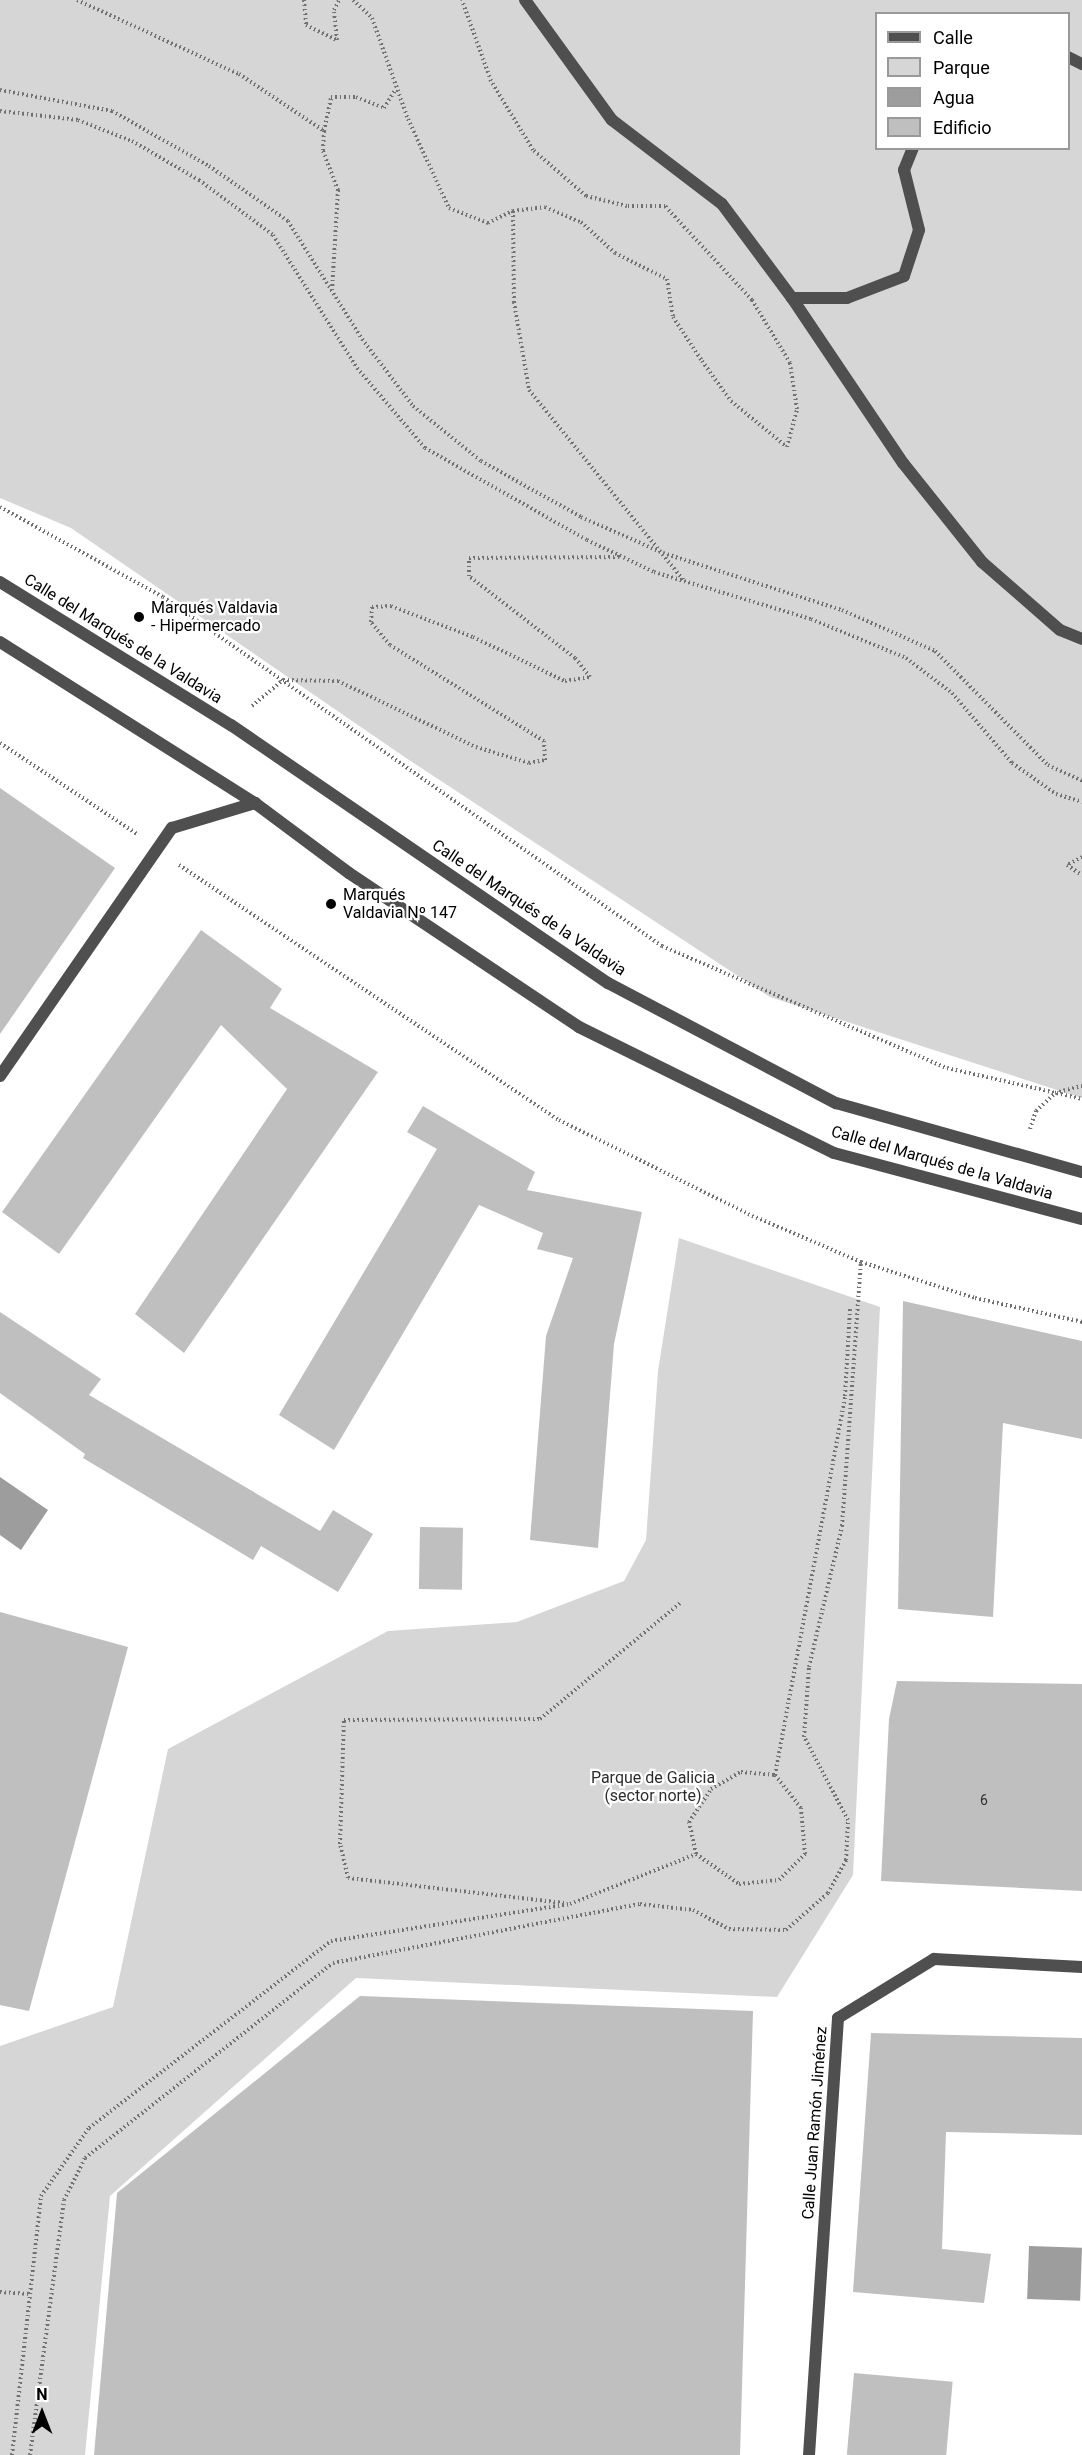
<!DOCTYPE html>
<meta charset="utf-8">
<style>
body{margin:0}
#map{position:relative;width:1082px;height:2455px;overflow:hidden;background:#fff;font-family:Roboto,sans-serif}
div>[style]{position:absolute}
.green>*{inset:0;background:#d6d6d6}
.water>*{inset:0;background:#9d9d9d;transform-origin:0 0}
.building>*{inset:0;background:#bfbfbf;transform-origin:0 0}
.path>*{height:4px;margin-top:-2px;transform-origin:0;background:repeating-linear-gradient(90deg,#717171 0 1.5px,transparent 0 4.5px)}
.service>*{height:12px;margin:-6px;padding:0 6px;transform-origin:6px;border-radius:6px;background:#4f4f4f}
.minor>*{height:12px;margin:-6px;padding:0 6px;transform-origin:6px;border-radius:6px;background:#4f4f4f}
.dots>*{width:16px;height:16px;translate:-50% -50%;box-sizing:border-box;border:3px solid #fff;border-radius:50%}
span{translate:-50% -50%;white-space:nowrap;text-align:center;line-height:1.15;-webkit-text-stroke:4.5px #fff;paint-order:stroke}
.number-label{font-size:14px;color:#303030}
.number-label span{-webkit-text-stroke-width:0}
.poi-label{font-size:16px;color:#000}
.left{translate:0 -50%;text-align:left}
.street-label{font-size:16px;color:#000}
.park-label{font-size:16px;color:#2d2d2d}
.legend{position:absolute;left:875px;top:12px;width:195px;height:138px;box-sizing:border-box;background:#fff;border:2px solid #999;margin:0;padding:8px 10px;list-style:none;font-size:18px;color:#000}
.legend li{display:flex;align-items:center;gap:12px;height:30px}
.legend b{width:30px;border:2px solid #999}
.north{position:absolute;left:12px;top:2383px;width:60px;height:60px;-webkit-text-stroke:4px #fff;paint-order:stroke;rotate:0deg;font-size:16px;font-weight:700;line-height:24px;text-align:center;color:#000}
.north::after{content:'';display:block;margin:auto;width:21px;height:27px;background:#000;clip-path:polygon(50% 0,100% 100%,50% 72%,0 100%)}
</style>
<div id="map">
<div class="green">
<i style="clip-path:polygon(evenodd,0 0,1082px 0,1082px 1098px,770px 997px,406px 758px,71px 528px,0 498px,0 0,876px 14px,1068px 14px,1068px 148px,876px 148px,876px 14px)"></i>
<i style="clip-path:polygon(679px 1238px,880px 1307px,853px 1875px,777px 1997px,356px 1978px,110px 2196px,85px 2455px,0 2455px,0 2046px,113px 2007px,168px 1749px,388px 1631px,517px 1622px,624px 1581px,646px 1540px,658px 1371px)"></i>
</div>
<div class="water">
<i style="clip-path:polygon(0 1477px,48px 1510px,21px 1550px,0 1535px)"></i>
<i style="left:1029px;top:2246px;width:53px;height:53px;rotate:2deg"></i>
</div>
<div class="building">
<i style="clip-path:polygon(0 788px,115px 868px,0 1034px)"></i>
<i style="clip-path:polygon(201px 930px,282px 989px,270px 1008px,378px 1072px,184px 1353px,135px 1314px,287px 1089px,221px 1025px,59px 1254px,2px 1212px)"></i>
<i style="clip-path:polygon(423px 1106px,535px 1172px,527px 1190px,642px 1212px,614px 1344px,598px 1548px,530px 1540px,546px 1336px,573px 1258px,537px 1249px,543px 1233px,479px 1205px,334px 1450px,279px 1415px,437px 1149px,407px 1132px)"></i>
<i style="clip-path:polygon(903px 1301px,1082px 1341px,1082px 1439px,1003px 1423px,993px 1617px,898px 1609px)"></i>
<i style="clip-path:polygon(0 1312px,101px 1379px,89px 1395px,320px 1531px,333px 1510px,373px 1534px,338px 1592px,261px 1546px,253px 1560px,83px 1458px,85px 1454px,0 1393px)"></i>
<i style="left:420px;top:1527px;width:43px;height:62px;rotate:1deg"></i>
<i style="clip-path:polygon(0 1612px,128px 1647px,29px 2011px,0 2005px)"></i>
<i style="clip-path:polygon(897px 1681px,1082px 1684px,1082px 1891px,881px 1881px,889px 1719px)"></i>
<i style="clip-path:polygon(360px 1996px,753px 2011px,740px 2455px,94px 2455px,117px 2193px)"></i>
<i style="clip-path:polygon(871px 2033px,1082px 2038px,1082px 2135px,946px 2132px,942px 2249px,991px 2254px,984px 2303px,853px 2292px)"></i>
<i style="left:854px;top:2373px;width:99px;height:82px;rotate:5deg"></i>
</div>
<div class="path">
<i style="left:77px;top:0;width:178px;rotate:24.6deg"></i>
<i style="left:239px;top:74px;width:102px;rotate:33.8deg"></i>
<i style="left:324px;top:131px;width:35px;rotate:-78deg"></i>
<i style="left:331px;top:97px;width:25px"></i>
<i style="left:356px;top:97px;width:30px;rotate:21deg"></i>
<i style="left:384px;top:108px;width:22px;rotate:-58deg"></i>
<i style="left:304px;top:0;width:25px;rotate:85deg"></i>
<i style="left:306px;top:25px;width:34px;rotate:26deg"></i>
<i style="left:337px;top:40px;width:30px;rotate:-96deg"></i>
<i style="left:334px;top:10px;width:11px;rotate:-63deg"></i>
<i style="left:353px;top:0;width:26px;rotate:43deg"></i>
<i style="left:372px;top:18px;width:107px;rotate:70.4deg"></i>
<i style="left:408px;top:119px;width:98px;rotate:65.3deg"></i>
<i style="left:449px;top:208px;width:42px;rotate:21deg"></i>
<i style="left:488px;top:223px;width:28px;rotate:-26deg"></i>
<i style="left:513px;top:211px;width:32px;rotate:-7deg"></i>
<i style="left:545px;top:207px;width:39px;rotate:23deg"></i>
<i style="left:581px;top:222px;width:46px;rotate:42.4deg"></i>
<i style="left:615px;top:253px;width:58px;rotate:26.6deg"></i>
<i style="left:667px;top:279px;width:38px;rotate:81deg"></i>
<i style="left:673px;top:317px;width:53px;rotate:56.6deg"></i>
<i style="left:702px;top:361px;width:49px;rotate:54.1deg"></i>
<i style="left:731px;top:401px;width:72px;rotate:39.4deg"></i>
<i style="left:787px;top:447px;width:39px;rotate:-75deg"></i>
<i style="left:797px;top:409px;width:47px;rotate:-98.7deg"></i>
<i style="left:790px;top:363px;width:74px;rotate:-121.1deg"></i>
<i style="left:752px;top:300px;width:128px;rotate:-132.8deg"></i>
<i style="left:665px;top:206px;width:38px;rotate:180deg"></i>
<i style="left:627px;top:206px;width:42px;rotate:-166.3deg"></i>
<i style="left:586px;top:196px;width:70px;rotate:-139deg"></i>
<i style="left:533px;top:150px;width:81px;rotate:-121.3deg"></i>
<i style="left:491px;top:81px;width:86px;rotate:-109.7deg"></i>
<i style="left:0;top:90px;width:114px;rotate:10.6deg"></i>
<i style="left:112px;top:111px;width:112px;rotate:29.6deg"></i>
<i style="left:209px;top:166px;width:96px;rotate:34.8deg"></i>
<i style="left:288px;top:221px;width:139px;rotate:57.9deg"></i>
<i style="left:362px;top:339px;width:84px;rotate:52.7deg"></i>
<i style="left:413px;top:406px;width:87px;rotate:39deg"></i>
<i style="left:481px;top:461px;width:115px;rotate:29.2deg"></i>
<i style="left:581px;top:517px;width:90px;rotate:23.7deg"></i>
<i style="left:663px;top:553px;width:188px;rotate:17.7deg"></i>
<i style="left:842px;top:610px;width:102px;rotate:23.8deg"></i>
<i style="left:935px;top:651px;width:161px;rotate:45.3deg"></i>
<i style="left:1048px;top:765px;width:38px;rotate:25deg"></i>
<i style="left:0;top:111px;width:79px;rotate:6.6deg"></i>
<i style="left:78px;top:120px;width:58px;rotate:21.3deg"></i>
<i style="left:132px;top:141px;width:78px;rotate:30.2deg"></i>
<i style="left:199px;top:180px;width:92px;rotate:36.6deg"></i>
<i style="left:273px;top:235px;width:157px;rotate:57.7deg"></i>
<i style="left:357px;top:368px;width:105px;rotate:49.6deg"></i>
<i style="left:425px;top:448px;width:186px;rotate:29.6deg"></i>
<i style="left:587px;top:540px;width:74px;rotate:25.5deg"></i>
<i style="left:654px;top:572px;width:164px;rotate:16.7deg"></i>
<i style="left:811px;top:619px;width:103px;rotate:22.3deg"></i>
<i style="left:906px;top:658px;width:58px;rotate:37.3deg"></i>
<i style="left:952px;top:693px;width:92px;rotate:49.4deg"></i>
<i style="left:1012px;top:763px;width:54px;rotate:35.2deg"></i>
<i style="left:1056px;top:794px;width:27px;rotate:17deg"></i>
<i style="left:324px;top:131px;width:20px;rotate:93deg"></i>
<i style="left:323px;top:151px;width:42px;rotate:69deg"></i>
<i style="left:338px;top:190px;width:102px;rotate:93.4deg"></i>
<i style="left:513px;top:211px;width:91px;rotate:89.4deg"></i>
<i style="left:514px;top:302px;width:89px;rotate:80.3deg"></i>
<i style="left:529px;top:390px;width:247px;rotate:50.9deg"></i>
<i style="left:0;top:507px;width:186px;rotate:28.9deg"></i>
<i style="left:163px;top:597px;width:609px;rotate:34.97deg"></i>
<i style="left:662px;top:946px;width:310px;rotate:23.2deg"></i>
<i style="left:947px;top:1068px;width:139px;rotate:12.9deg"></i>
<i style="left:252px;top:706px;width:40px;rotate:-40deg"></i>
<i style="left:283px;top:680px;width:55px;rotate:1deg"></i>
<i style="left:338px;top:681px;width:153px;rotate:25.6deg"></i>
<i style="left:476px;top:747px;width:55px;rotate:16.8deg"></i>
<i style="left:529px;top:763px;width:16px;rotate:-11deg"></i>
<i style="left:545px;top:760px;width:19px;rotate:-93deg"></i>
<i style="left:544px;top:741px;width:181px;rotate:-148.1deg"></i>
<i style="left:390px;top:645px;width:30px;rotate:-130deg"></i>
<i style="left:371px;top:622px;width:15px;rotate:-86deg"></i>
<i style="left:372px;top:607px;width:19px;rotate:-3deg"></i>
<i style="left:391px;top:606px;width:88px;rotate:20.7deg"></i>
<i style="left:473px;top:637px;width:102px;rotate:25.6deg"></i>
<i style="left:565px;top:681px;width:25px;rotate:-9deg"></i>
<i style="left:590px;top:677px;width:24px;rotate:-128deg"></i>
<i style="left:575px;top:658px;width:134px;rotate:-142.3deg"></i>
<i style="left:469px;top:576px;width:18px;rotate:-90deg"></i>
<i style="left:469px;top:558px;width:153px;rotate:-0.4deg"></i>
<i style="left:0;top:743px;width:164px;rotate:33.6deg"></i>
<i style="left:1082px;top:857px;width:17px;rotate:152deg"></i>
<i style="left:1067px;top:865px;width:18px;rotate:34deg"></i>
<i style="left:179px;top:865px;width:458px;rotate:33.9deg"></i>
<i style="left:559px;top:1120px;width:211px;rotate:26.4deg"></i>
<i style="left:748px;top:1214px;width:123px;rotate:23deg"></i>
<i style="left:861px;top:1262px;width:120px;rotate:17.5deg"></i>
<i style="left:975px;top:1298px;width:110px;rotate:12.6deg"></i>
<i style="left:1030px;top:1129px;width:19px;rotate:-72deg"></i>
<i style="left:1036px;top:1111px;width:26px;rotate:-43deg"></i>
<i style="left:1055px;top:1093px;width:28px;rotate:-15deg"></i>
<i style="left:696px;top:1854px;width:33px;rotate:-102deg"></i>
<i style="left:689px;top:1822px;width:40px;rotate:-56deg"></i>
<i style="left:711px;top:1789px;width:34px;rotate:-30deg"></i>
<i style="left:741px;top:1772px;width:34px;rotate:5deg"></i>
<i style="left:564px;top:1903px;width:217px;rotate:-173.4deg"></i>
<i style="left:348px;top:1878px;width:35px;rotate:-103deg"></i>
<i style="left:340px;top:1844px;width:124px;rotate:-88.2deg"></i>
<i style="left:344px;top:1720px;width:196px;rotate:-0.3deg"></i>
<i style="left:540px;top:1719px;width:182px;rotate:-39.6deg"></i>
<i style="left:0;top:2292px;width:30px;rotate:4deg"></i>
<i style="left:12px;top:2455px;width:261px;rotate:-83.6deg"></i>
<i style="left:41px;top:2196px;width:83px;rotate:-54.8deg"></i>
<i style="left:89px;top:2128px;width:306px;rotate:-37.7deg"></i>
<i style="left:331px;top:1941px;width:242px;rotate:-8.8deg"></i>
<i style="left:570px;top:1904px;width:136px;rotate:-21.6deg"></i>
<i style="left:696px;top:1854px;width:52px;rotate:34.9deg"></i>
<i style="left:739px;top:1884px;width:40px;rotate:-5.7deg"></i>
<i style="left:779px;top:1880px;width:37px;rotate:-45deg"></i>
<i style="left:805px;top:1854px;width:46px;rotate:-95deg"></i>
<i style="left:801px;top:1808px;width:42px;rotate:-128.2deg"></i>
<i style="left:775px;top:1775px;width:385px;rotate:-79.5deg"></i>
<i style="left:845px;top:1396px;width:87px;rotate:-86.7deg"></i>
<i style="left:30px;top:2455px;width:257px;rotate:-82.4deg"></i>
<i style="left:64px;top:2200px;width:47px;rotate:-63.4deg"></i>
<i style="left:85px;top:2158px;width:315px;rotate:-38.2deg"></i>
<i style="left:333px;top:1963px;width:313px;rotate:-10.9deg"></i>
<i style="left:640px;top:1904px;width:53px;rotate:6.5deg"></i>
<i style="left:693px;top:1910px;width:41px;rotate:27.8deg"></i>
<i style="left:729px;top:1929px;width:57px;rotate:1deg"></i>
<i style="left:786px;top:1930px;width:56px;rotate:-41.4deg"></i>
<i style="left:828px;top:1893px;width:38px;rotate:-61deg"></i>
<i style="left:846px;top:1860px;width:40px;rotate:-87.1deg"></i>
<i style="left:848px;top:1820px;width:94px;rotate:-117.9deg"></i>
<i style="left:804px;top:1737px;width:70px;rotate:-85.9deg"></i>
<i style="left:809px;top:1667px;width:145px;rotate:-76.8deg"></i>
<i style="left:842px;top:1526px;width:265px;rotate:-85.9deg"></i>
</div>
<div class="service">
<i style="left:0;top:1076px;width:302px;rotate:-55.3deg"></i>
<i style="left:172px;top:828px;width:87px;rotate:-16.8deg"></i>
</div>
<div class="minor">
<i style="left:525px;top:0;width:148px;rotate:54.1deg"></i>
<i style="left:612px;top:120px;width:138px;rotate:37.4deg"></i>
<i style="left:722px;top:204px;width:117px;rotate:53.3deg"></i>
<i style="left:792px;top:298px;width:199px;rotate:56.1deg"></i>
<i style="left:903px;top:463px;width:127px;rotate:51.4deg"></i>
<i style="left:982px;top:562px;width:103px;rotate:41.1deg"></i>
<i style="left:1060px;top:630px;width:24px;rotate:22deg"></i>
<i style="left:1068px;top:57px;width:16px;rotate:27deg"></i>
<i style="left:792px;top:298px;width:55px"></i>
<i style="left:847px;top:298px;width:61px;rotate:-21.1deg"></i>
<i style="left:904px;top:276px;width:48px;rotate:-71.9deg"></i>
<i style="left:919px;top:230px;width:62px;rotate:-104deg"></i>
<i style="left:904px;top:170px;width:24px;rotate:-68deg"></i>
<i style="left:0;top:582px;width:272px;rotate:31.8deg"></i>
<i style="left:231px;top:725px;width:457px;rotate:34.4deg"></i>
<i style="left:608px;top:983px;width:258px;rotate:27.8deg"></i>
<i style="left:836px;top:1103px;width:255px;rotate:15.7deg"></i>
<i style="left:0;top:642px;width:302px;rotate:32.3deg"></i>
<i style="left:255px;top:803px;width:117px;rotate:36.7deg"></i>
<i style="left:349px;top:873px;width:277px;rotate:33.8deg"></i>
<i style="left:579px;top:1027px;width:284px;rotate:26.3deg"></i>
<i style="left:834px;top:1153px;width:257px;rotate:14.9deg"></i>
<i style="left:809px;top:2455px;width:438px;rotate:-86.2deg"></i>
<i style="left:838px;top:2018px;width:113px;rotate:-31.6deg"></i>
<i style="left:934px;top:1959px;width:148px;rotate:3.1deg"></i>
</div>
<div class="dots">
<i style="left:139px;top:617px;background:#000"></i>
<i style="left:331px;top:904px;background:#000"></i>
</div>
<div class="number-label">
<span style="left:984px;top:1800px">6</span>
</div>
<div class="poi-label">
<span class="left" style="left:151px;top:617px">Marqués Valdavia<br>- Hipermercado</span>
<span class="left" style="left:343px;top:904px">Marqués<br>Valdavia Nº 147</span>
</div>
<div class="street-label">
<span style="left:123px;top:639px;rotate:32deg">Calle del Marqués de la Valdavia</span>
<span style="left:529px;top:908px;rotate:34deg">Calle del Marqués de la Valdavia</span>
<span style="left:942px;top:1163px;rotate:16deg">Calle del Marqués de la Valdavia</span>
<span style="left:815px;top:2123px;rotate:-86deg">Calle Juan Ramón Jiménez</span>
</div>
<div class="park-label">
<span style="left:653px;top:1787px">Parque de Galicia<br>(sector norte)</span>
</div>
<ul class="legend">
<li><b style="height:8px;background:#4f4f4f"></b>Calle</li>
<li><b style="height:16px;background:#d6d6d6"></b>Parque</li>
<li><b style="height:16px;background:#9d9d9d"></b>Agua</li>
<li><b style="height:16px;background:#bfbfbf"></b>Edificio</li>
</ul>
<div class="north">N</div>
</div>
